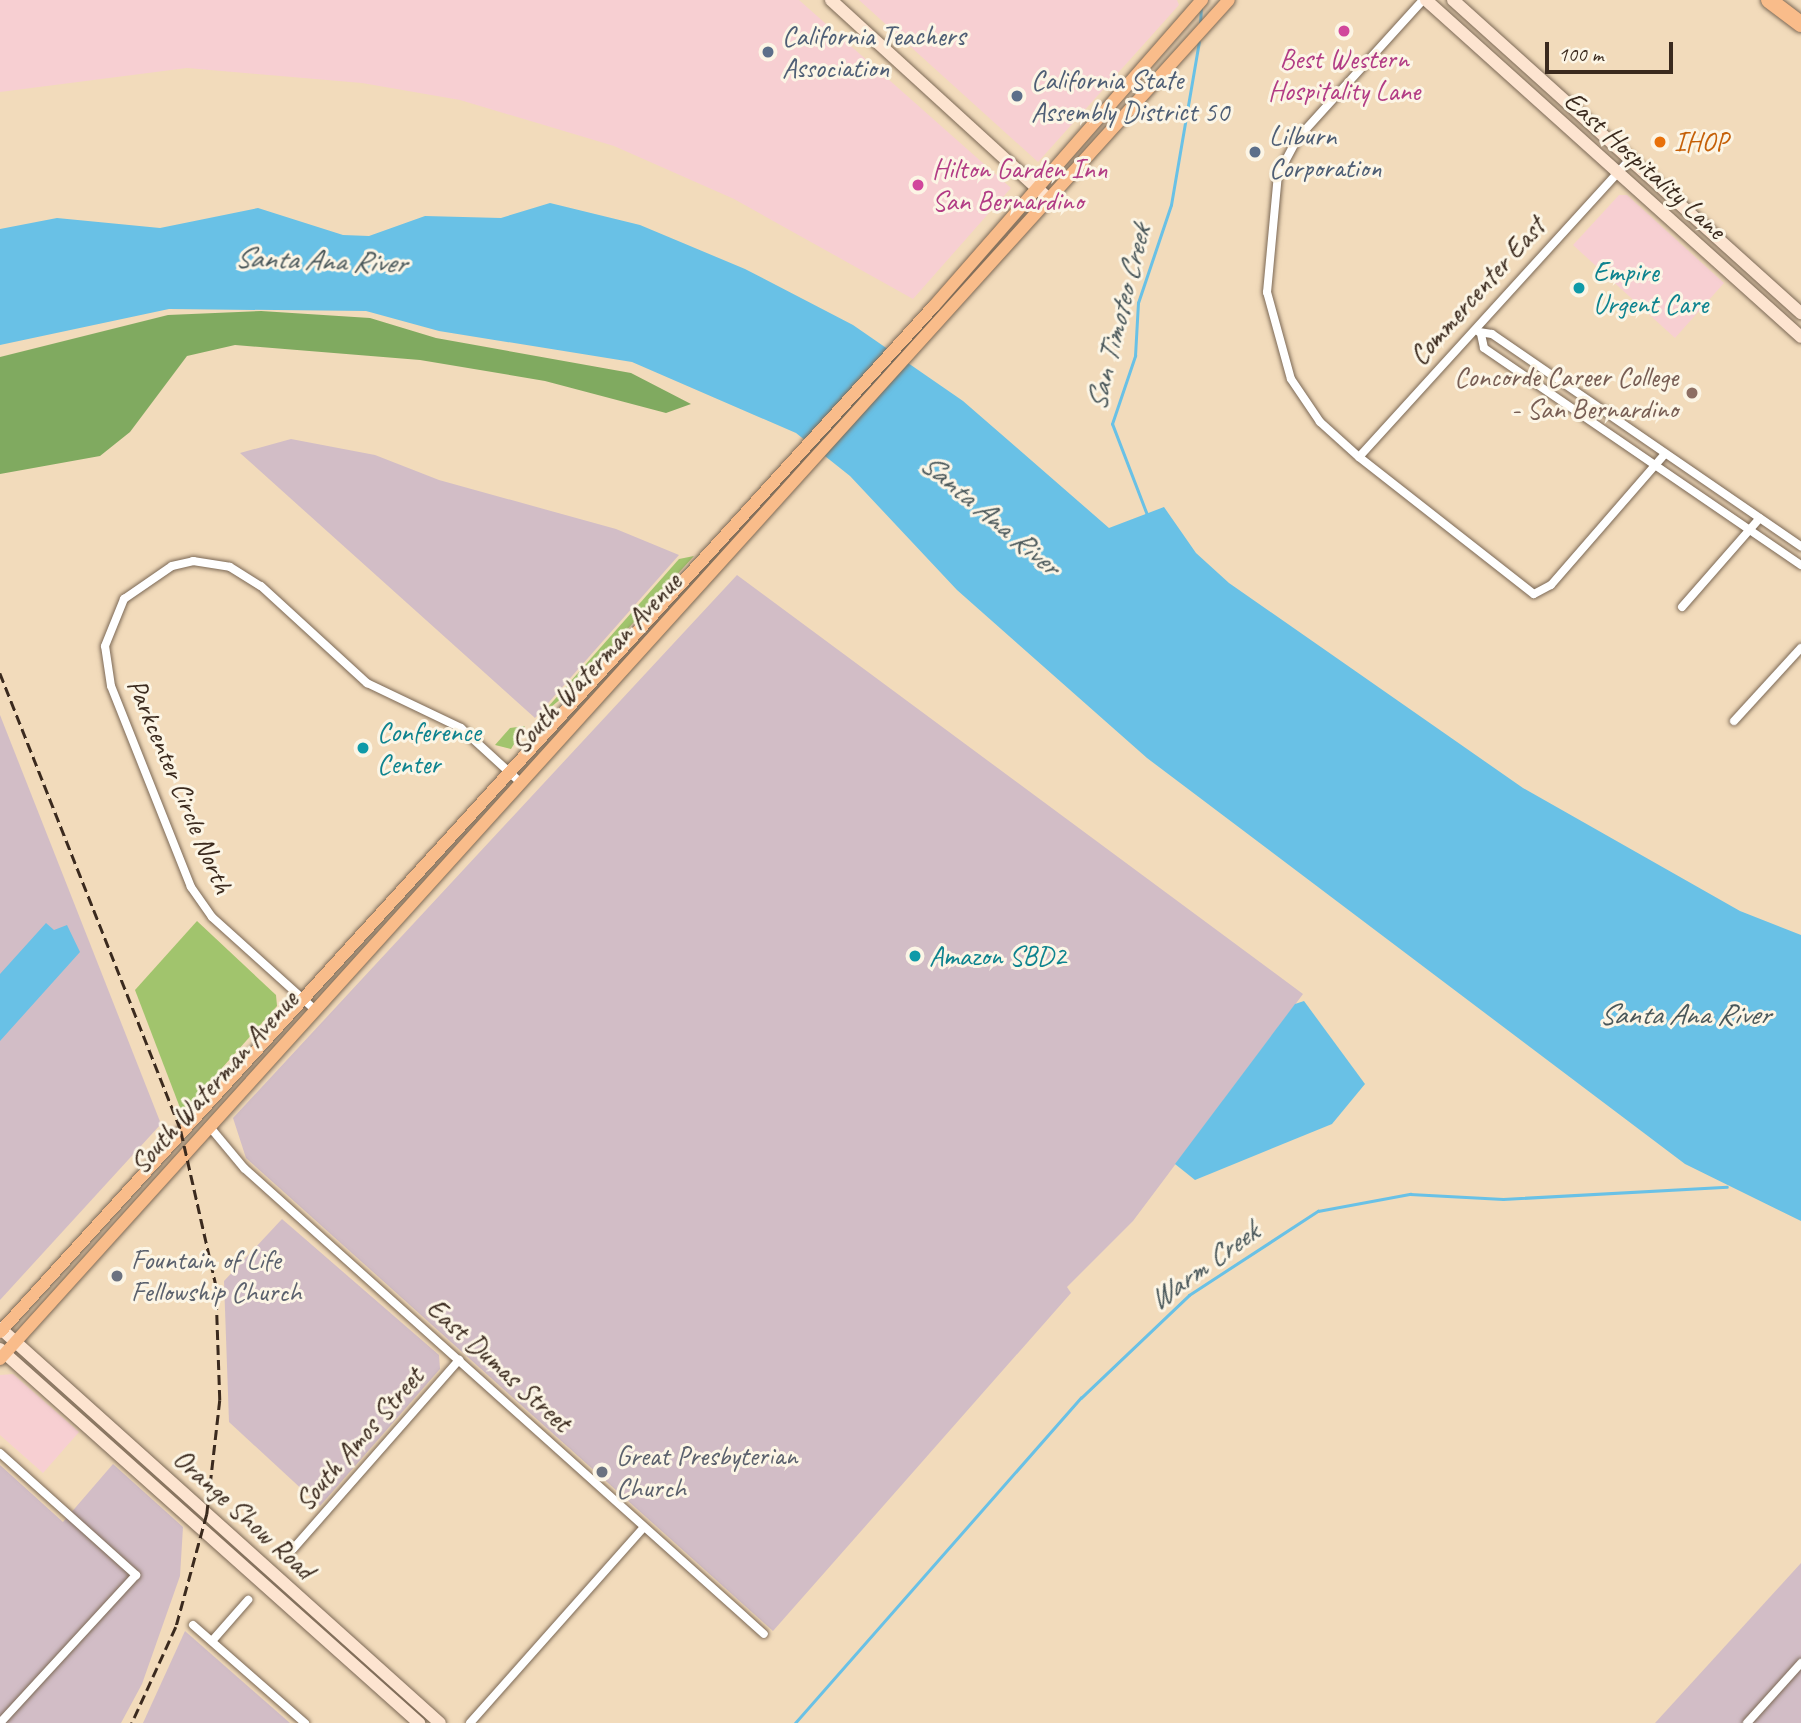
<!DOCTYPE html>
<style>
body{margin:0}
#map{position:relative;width:1801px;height:1723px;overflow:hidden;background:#f2dbbb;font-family:Caveat,sans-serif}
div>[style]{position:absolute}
.built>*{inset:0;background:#f7cfd2}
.industrial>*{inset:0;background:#d2bdc6}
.green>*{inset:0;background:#a1c46d}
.forest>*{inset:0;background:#80aa60}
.water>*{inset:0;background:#69c1e6}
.stream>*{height:2.5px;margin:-1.25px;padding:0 1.25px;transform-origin:1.25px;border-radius:1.25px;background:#69c1e6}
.roads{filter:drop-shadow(0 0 2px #7b6855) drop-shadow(0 0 2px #7b6855)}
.street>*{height:8px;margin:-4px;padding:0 4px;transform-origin:4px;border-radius:4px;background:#fff}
.secondary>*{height:12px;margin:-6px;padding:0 6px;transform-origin:6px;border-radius:6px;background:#fde4d0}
.primary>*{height:12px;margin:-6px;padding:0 6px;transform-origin:6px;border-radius:6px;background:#f9bc8a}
.highway>*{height:16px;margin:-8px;padding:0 8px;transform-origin:8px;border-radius:8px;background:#f9bc8a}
.rail>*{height:2.5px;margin-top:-1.25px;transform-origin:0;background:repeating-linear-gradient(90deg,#3b2a1e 0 10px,transparent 0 15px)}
.dots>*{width:19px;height:19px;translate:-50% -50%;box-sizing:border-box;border:4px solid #fcf5e5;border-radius:50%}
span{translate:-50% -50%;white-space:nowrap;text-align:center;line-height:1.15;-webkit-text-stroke:6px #fcf5e5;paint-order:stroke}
.service-label{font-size:28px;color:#4e5e75}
.left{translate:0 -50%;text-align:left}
.hotel-label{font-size:28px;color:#b23c85}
.food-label{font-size:28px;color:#c56008}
.street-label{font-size:28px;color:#3b2a1e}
.culture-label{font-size:28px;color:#0d838f}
.education-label{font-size:28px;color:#785e54}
.right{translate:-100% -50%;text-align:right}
.worship-label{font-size:28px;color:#5b616d}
.water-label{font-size:30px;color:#49575a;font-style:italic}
.scale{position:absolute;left:1545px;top:42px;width:128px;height:32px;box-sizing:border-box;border:4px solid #3b2a1e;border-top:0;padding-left:9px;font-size:21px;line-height:24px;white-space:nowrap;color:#3b2a1e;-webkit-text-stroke:5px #fcf5e5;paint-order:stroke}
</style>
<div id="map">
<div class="built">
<i style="clip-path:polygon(0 0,799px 0,1011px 188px,913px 299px,734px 199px,614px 146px,460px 100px,362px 83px,187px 68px,0 92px)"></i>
<i style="clip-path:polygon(859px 0,1177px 0,1179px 5px,1038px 162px)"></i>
<i style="clip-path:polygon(1619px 195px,1627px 195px,1724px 283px,1675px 338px,1573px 245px)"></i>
<i style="clip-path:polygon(13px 1374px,79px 1432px,43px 1473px,0 1435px,0 1375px)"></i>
</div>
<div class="industrial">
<i style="clip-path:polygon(291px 439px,375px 455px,439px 480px,616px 529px,679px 555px,535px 718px,240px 453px)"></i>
<i style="clip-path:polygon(737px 575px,1303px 994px,1133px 1221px,1067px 1287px,1071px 1293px,773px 1631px,246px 1158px,233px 1118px)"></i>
<i style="clip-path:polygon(0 715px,161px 1124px,0 1300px)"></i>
<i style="clip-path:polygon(282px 1219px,439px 1355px,440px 1369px,320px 1506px,229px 1422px,224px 1281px)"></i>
<i style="clip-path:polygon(113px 1464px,183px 1527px,180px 1576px,142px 1684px,121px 1723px,0 1723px,0 1465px,63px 1522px)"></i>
<i style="clip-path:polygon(1801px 1563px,1801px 1723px,1655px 1723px)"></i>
<i style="clip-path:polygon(185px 1631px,290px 1723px,143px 1723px)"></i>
</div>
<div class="green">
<i style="clip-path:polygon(694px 556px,574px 688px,539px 717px,679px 559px)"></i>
<i style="clip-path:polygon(525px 726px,511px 749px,495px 745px,510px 728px)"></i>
<i style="clip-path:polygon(197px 921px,276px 995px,277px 1006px,182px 1113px,135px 990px)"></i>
</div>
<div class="forest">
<i style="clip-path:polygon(261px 311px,370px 318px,436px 338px,631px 373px,691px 404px,666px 413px,545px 381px,420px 360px,235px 345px,187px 356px,130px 432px,100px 456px,0 474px,0 357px,168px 315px)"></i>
</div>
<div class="water">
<i style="clip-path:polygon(550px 203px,640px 225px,745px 269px,853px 325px,963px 401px,1109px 528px,1164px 507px,1196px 553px,1229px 583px,1523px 788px,1740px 911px,1801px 935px,1801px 1221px,1685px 1164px,1147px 758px,957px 590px,850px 476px,796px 433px,632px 362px,439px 331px,366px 311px,169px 309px,0 345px,0 229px,57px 218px,160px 228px,258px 208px,343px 235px,369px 236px,425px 216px,501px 218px)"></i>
<i style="clip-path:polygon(46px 923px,54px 930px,67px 925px,80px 952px,0 1041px,0 974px)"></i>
<i style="clip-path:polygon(1304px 1001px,1365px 1084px,1332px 1124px,1195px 1180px,1175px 1164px,1295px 1004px)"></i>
</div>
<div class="stream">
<i style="left:1200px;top:25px;width:18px;rotate:-87deg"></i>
<i style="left:1147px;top:515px;width:97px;rotate:-111deg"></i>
<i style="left:1112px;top:424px;width:72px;rotate:-71.3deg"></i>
<i style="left:1135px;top:356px;width:53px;rotate:-86.8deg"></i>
<i style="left:1138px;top:303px;width:103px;rotate:-71.4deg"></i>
<i style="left:1171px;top:205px;width:165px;rotate:-80.3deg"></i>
<i style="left:795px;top:1723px;width:433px;rotate:-48.7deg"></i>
<i style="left:1081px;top:1398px;width:149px;rotate:-43.6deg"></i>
<i style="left:1189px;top:1295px;width:154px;rotate:-33.1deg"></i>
<i style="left:1318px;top:1211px;width:94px;rotate:-10.5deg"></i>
<i style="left:1410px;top:1194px;width:93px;rotate:3.1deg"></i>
<i style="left:1503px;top:1199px;width:224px;rotate:-3.1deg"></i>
</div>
<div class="roads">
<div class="street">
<i style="left:1423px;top:0;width:188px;rotate:132.2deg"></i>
<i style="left:1297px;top:139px;width:40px;rotate:118deg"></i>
<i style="left:1278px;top:174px;width:119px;rotate:95.3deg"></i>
<i style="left:1267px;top:292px;width:90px;rotate:74.6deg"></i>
<i style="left:1291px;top:379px;width:52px;rotate:56deg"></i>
<i style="left:1320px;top:422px;width:52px;rotate:41.9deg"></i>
<i style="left:1359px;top:457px;width:222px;rotate:38.1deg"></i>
<i style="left:1534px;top:594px;width:19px;rotate:-28deg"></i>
<i style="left:1551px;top:585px;width:174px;rotate:-49deg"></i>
<i style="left:1479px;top:332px;width:13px;rotate:9deg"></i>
<i style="left:1492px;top:334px;width:375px;rotate:34.5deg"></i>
<i style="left:1481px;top:334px;width:14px;rotate:78deg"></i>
<i style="left:1484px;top:348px;width:384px;rotate:34.4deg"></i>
<i style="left:1359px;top:457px;width:404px;rotate:-47.7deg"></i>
<i style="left:1682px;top:607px;width:118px;rotate:-48.8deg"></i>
<i style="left:1734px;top:721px;width:99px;rotate:-47.5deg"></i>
<i style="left:313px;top:1008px;width:136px;rotate:-138deg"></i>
<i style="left:212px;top:917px;width:37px;rotate:-125deg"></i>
<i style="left:191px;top:887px;width:216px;rotate:-111.7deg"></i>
<i style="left:111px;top:686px;width:40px;rotate:-98.5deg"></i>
<i style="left:105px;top:646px;width:51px;rotate:-68deg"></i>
<i style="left:124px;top:599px;width:58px;rotate:-34.5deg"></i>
<i style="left:172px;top:566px;width:22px;rotate:-13deg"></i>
<i style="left:193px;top:561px;width:37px;rotate:9deg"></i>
<i style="left:230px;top:567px;width:36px;rotate:32deg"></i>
<i style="left:261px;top:586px;width:144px;rotate:42.5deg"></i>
<i style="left:367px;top:683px;width:104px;rotate:25.6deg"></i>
<i style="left:461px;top:728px;width:80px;rotate:42.5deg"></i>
<i style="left:209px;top:1126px;width:55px;rotate:50.2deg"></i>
<i style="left:244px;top:1168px;width:698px;rotate:41.87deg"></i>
<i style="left:0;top:1453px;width:183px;rotate:41.9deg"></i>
<i style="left:136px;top:1575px;width:201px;rotate:132.6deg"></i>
<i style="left:293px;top:1549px;width:252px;rotate:-48.7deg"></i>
<i style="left:193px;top:1625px;width:149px;rotate:41.2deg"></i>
<i style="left:212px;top:1641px;width:55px;rotate:-48.7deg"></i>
<i style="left:470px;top:1723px;width:261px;rotate:-48.4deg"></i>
<i style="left:1747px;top:1723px;width:81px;rotate:-48deg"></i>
</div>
<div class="secondary">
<i style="left:831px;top:0;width:295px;rotate:42.4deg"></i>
<i style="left:1426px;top:0;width:504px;rotate:41.94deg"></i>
<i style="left:1453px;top:0;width:468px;rotate:42deg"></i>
<i style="left:0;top:1328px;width:591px;rotate:41.92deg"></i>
<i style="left:0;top:1349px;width:562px;rotate:41.75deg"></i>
</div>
<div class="primary">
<i style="left:0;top:1332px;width:1387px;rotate:-47.69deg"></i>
<i style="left:934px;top:306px;width:407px;rotate:-48.8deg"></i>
<i style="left:0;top:1359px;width:1832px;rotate:-47.88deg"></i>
</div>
<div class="highway">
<i style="left:1769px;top:0;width:40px;rotate:37deg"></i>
</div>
</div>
<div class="rail">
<i style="left:0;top:673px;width:492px;rotate:68.4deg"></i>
<i style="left:181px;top:1131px;width:158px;rotate:77.2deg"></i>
<i style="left:216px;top:1285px;width:115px;rotate:88deg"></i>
<i style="left:220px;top:1400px;width:115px;rotate:96.5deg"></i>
<i style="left:207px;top:1514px;width:117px;rotate:105.3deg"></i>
<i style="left:176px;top:1627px;width:106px;rotate:114.6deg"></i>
</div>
<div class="dots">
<i style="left:1344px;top:31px;background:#d1479c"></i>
<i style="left:768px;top:52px;background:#5c6f8a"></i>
<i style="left:1017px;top:96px;background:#5c6f8a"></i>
<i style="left:1660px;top:142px;background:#e8710a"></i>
<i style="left:1255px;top:152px;background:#5c6f8a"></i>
<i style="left:918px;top:185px;background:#d1479c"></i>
<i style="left:1579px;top:288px;background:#0f9aa8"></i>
<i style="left:1692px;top:393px;background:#8d6e63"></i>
<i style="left:363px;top:748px;background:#0f9aa8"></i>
<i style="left:915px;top:956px;background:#0f9aa8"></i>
<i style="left:117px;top:1276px;background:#6b7280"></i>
<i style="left:602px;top:1472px;background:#6b7280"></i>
</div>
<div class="service-label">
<span class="left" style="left:782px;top:52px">California Teachers<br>Association</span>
<span class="left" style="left:1031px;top:96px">California State<br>Assembly District 50</span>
<span class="left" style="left:1269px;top:152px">Lilburn<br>Corporation</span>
</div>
<div class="hotel-label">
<span style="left:1344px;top:75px">Best Western<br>Hospitality Lane</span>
<span class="left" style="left:932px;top:185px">Hilton Garden Inn<br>San Bernardino</span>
</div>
<div class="food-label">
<span class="left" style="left:1674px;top:142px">IHOP</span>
</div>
<div class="street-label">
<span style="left:1645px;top:165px;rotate:42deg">East Hospitality Lane</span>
<span style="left:1477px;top:291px;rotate:-48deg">Commercenter East</span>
<span style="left:596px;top:663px;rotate:-47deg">South Waterman Avenue</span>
<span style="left:180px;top:786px;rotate:67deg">Parkcenter Circle North</span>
<span style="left:214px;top:1082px;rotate:-48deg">South Waterman Avenue</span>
<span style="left:499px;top:1365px;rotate:42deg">East Dumas Street</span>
<span style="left:359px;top:1439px;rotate:-49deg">South Amos Street</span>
<span style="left:244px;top:1514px;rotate:42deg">Orange Show Road</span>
</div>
<div class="culture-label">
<span class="left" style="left:1593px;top:288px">Empire<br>Urgent Care</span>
<span class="left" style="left:377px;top:748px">Conference<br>Center</span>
<span class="left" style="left:929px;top:956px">Amazon SBD2</span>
</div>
<div class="education-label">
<span class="right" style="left:1678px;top:393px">Concorde Career College<br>- San Bernardino</span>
</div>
<div class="worship-label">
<span class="left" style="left:131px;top:1276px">Fountain of Life<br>Fellowship Church</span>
<span class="left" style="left:616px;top:1472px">Great Presbyterian<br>Church</span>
</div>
<div class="water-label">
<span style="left:320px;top:260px;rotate:2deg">Santa Ana River</span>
<span style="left:1118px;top:318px;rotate:-76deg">San Timoteo Creek</span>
<span style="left:990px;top:514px;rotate:40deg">Santa Ana River</span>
<span style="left:1684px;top:1014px">Santa Ana River</span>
<span style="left:1203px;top:1266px;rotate:-36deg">Warm Creek</span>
</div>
<div class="scale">100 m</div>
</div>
